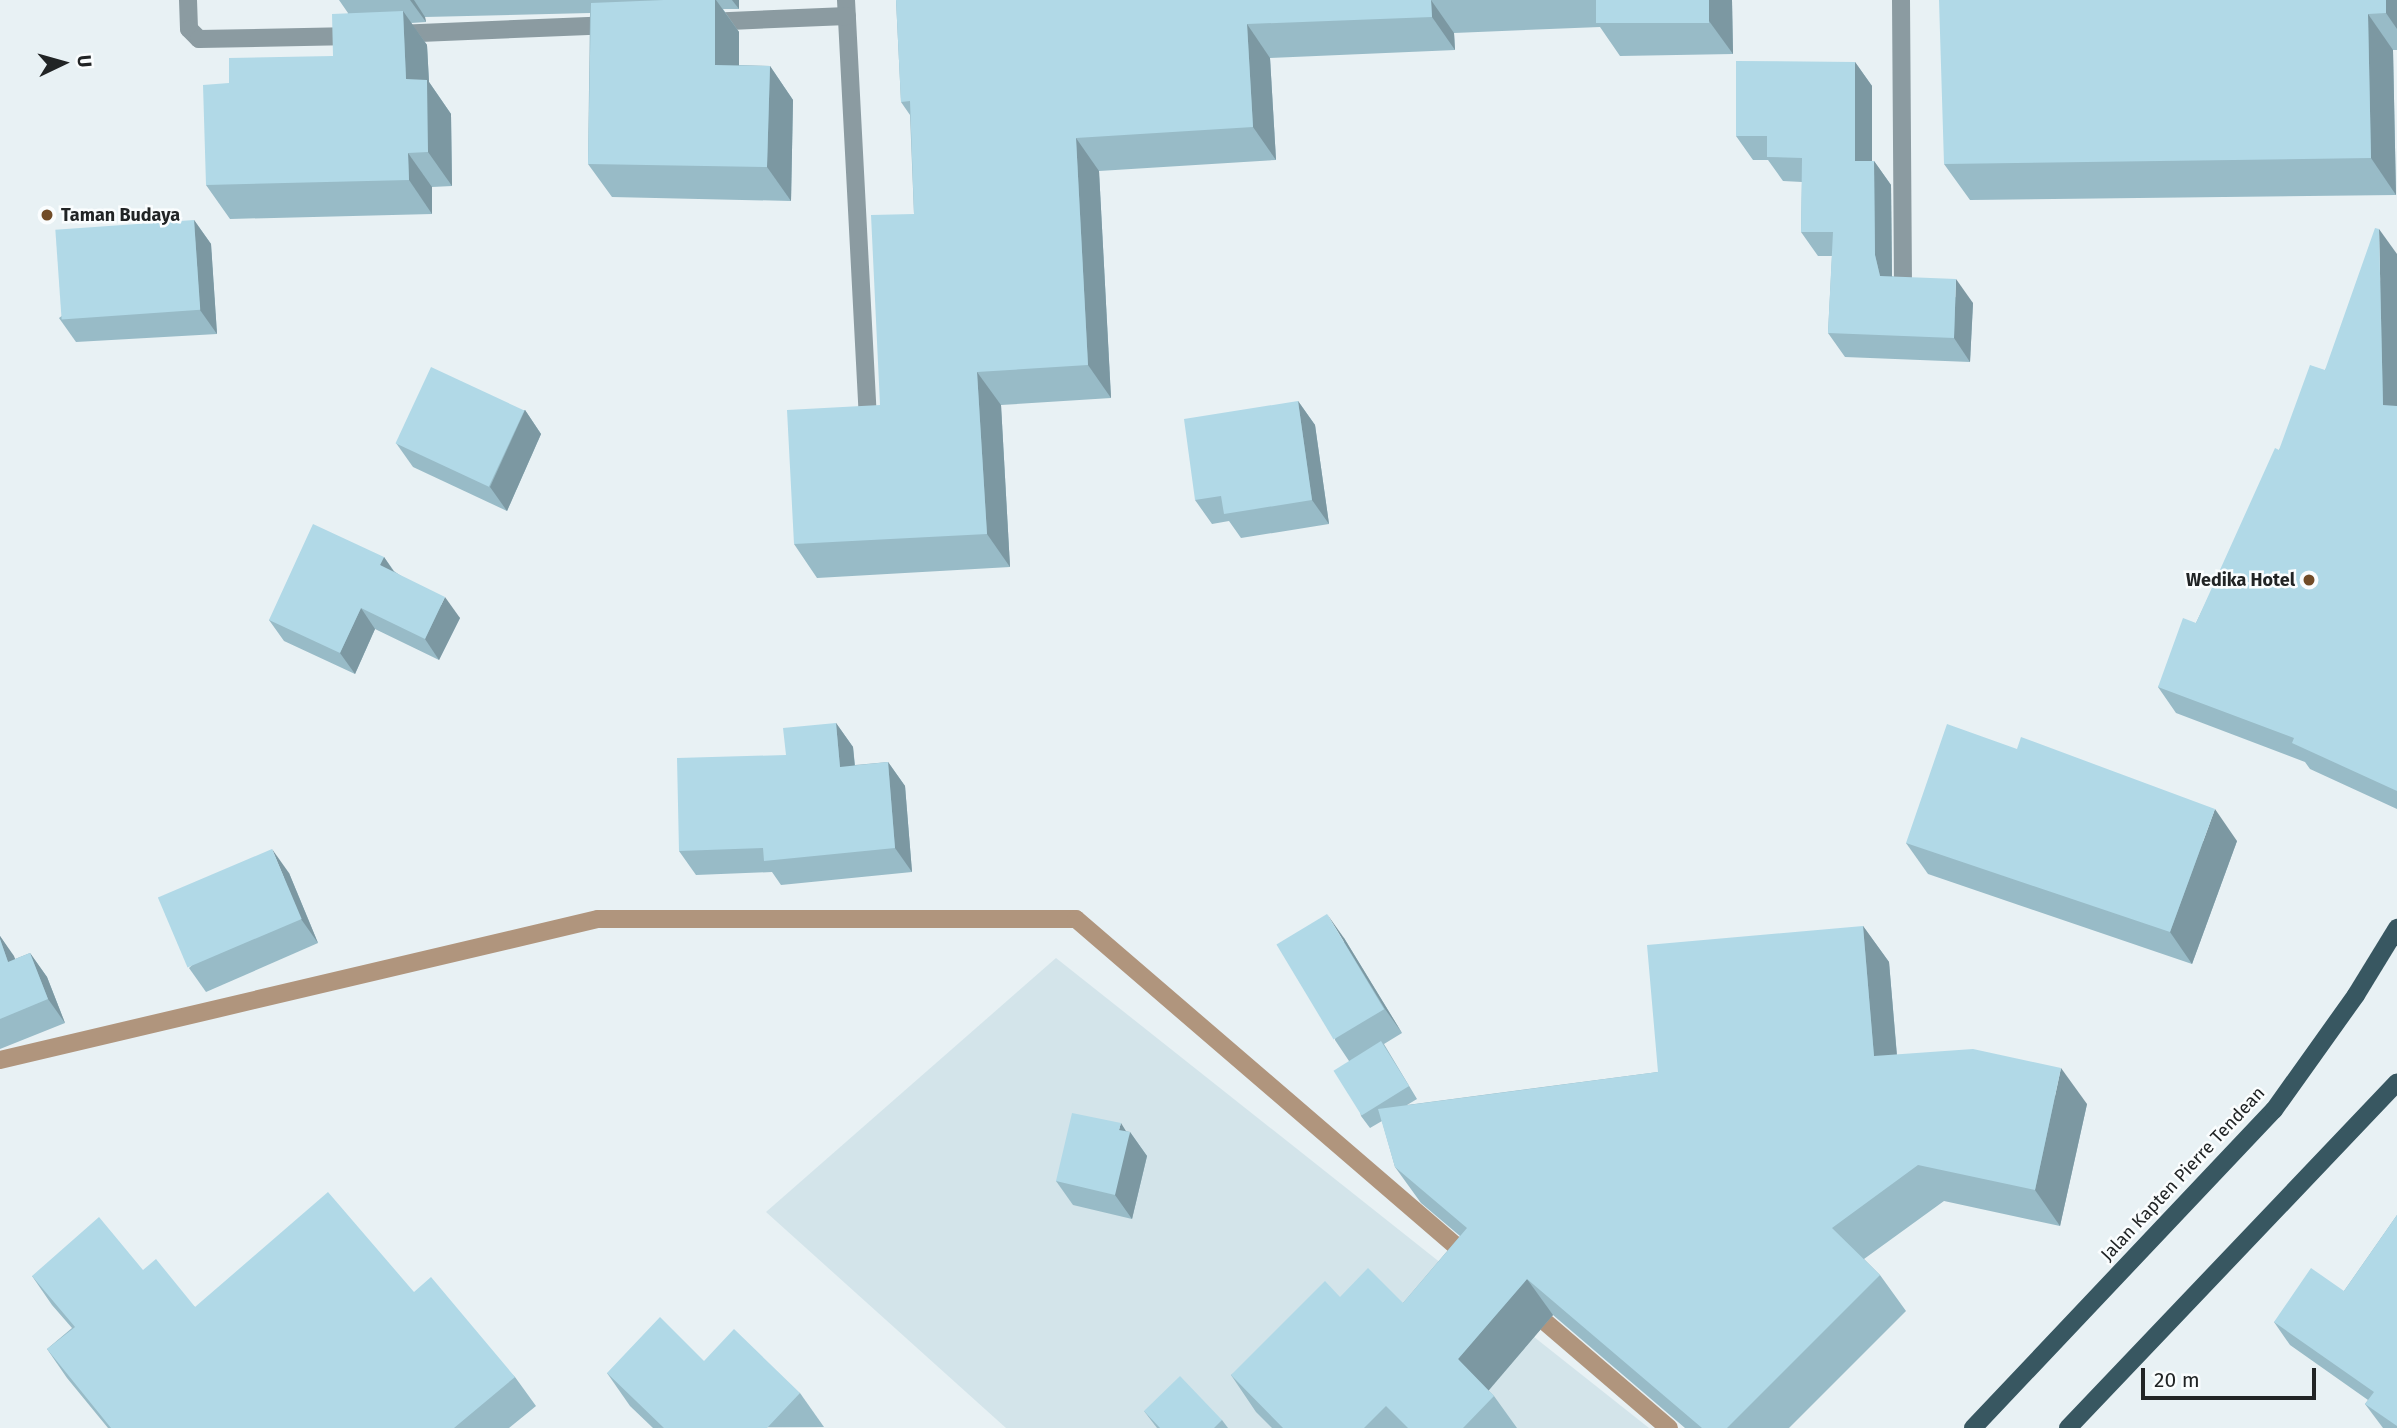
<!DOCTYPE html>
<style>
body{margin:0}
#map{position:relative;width:2397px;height:1428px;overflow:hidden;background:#e8f1f4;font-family:"Fira Sans",sans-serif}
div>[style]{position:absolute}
.built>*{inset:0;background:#d3e4ea}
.stream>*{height:18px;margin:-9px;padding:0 9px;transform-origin:9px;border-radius:9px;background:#b0957d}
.lane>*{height:18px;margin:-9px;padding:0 9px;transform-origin:9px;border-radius:9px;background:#8b9ba1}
.primary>*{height:18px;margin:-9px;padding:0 9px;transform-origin:9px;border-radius:9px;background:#385761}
.wall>*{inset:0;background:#98bbc7}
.shaded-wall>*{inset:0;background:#7c98a2}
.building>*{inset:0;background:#b1d9e7;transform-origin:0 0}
.dots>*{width:19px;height:19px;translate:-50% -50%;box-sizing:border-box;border:4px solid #fafdfe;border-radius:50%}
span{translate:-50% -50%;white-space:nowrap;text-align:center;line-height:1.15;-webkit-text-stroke:5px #fafdfe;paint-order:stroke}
.poi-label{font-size:18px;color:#212425;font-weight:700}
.left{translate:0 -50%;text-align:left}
.right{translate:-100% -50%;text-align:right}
.street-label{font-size:18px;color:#212425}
.north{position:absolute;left:28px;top:28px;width:70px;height:70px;-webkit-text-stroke:5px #fafdfe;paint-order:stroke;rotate:85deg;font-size:19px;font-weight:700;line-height:28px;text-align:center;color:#212425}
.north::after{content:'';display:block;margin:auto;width:24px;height:32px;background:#212425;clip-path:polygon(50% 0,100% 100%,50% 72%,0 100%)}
.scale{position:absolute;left:2141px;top:1368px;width:175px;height:32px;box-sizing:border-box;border:4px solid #212425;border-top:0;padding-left:9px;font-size:21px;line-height:24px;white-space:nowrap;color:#212425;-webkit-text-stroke:5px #fafdfe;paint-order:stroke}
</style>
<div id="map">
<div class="built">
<i style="clip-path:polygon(1056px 958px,1649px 1428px,1006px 1428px,766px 1212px)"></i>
</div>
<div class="stream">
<i style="left:0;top:1060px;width:614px;rotate:-13.27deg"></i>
<i style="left:598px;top:919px;width:478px"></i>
<i style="left:1076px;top:919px;width:521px;rotate:40.72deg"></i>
<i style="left:1530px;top:1309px;width:183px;rotate:40.6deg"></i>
</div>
<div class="lane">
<i style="left:188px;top:0;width:29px;rotate:88deg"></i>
<i style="left:189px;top:29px;width:14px;rotate:45deg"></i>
<i style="left:199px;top:39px;width:155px;rotate:-1.1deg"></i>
<i style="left:846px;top:0;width:426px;rotate:87deg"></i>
<i style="left:1901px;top:0;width:279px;rotate:89.6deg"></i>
<i style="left:707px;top:22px;width:140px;rotate:-2.5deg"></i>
<i style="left:396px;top:34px;width:217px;rotate:-2.4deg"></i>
</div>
<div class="primary">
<i style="left:1973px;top:1428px;width:438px;rotate:-46.6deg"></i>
<i style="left:2274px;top:1110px;width:141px;rotate:-54.5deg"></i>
<i style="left:2356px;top:995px;width:79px;rotate:-58.5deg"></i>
<i style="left:2068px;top:1428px;width:477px;rotate:-46.4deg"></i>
</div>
<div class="wall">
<i style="clip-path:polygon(339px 0,739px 0,739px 9px,723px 9px,739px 32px,739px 65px,770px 66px,793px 100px,791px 201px,612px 197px,588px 164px,590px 13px,425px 17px,426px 22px,411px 23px,427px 45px,429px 82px,451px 114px,452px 186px,432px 187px,432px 214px,230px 219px,206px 185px,229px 83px,333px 56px,348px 13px)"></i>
<i style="clip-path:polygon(896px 0,1732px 0,1733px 54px,1620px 56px,1600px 27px,1454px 33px,1455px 50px,1270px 58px,1276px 160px,1099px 171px,1111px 398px,1001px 405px,1010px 567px,817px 578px,794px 544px,880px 405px,914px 214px,910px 115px,901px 102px)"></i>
<i style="clip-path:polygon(2397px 0,2397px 50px,2393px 50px,2396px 195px,1970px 200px,1944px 164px)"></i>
<i style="clip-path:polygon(1855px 62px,1872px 86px,1872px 161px,1874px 161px,1891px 185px,1892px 276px,1973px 303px,1970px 362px,1845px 357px,1828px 333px,1832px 256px,1818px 256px,1801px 232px,1802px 182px,1783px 181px,1768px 160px,1753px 160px,1736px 136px)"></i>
<i style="clip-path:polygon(194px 220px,211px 244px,217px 334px,76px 342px,59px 318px)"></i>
<i style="clip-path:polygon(2397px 254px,2397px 809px,2310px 769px,2305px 762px,2176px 713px,2158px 687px,2196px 623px,2279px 450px,2325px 370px)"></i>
<i style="clip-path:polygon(1298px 401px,1315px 425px,1329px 524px,1241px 538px,1229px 521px,1212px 524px,1195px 500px)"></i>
<i style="clip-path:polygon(525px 410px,541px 434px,507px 511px,413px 467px,396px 443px)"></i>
<i style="clip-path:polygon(384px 557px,394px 571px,460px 618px,439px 660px,375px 629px,355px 674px,284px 641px,269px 620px)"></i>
<i style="clip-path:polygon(836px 723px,853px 747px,855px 765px,888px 762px,905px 786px,912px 872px,781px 885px,772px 872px,696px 875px,679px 851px,786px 755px)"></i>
<i style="clip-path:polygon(2237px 841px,2192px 964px,1928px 874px,1906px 843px)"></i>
<i style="clip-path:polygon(289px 873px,318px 943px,206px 992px,189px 968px)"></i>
<i style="clip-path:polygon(1863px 926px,1889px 962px,1897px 1055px,2087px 1104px,2060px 1226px,1944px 1201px,1864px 1259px,1880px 1275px,1906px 1311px,1789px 1428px,1685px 1428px,1553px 1315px,1488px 1390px,1494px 1396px,1517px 1428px,1272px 1428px,1256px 1412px,1231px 1375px,1340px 1297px,1403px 1303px,1460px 1236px,1421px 1203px,1395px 1167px,1382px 1121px,1370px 1128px,1361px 1116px,1349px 1061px,1335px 1040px,1344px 938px,1402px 1033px,1384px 1044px,1417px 1099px,1407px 1105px,1658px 1072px)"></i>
<i style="clip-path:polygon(0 936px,15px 959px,30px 953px,47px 977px,65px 1023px,0 1049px)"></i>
<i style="clip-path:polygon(1126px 1131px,1130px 1132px,1147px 1156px,1132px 1219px,1073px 1205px,1056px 1181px)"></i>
<i style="clip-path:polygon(2397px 1215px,2397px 1428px,2383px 1428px,2365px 1404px,2368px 1400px,2290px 1345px,2274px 1322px,2344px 1291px)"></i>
<i style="clip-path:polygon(143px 1270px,195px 1307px,414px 1292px,515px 1377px,536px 1406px,509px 1428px,108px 1428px,67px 1378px,47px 1349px,72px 1328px,52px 1305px,32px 1276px)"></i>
<i style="clip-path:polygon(704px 1361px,800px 1393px,824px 1427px,653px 1428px,630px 1406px,607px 1373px)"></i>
<i style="clip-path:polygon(1144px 1411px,1222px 1420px,1228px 1428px,1157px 1428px)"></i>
</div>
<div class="shaded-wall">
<i style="clip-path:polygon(410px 0,414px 0,425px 17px,426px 22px)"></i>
<i style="clip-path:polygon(715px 0,716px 0,739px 32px,739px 99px,715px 65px)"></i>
<i style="clip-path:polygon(732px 0,739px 0,739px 9px)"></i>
<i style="clip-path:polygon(1431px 0,1454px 33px,1455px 50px,1432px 17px)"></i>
<i style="clip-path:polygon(1709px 0,1732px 0,1733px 54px,1709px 21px)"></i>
<i style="clip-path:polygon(2386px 0,2397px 0,2397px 29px,2386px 13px)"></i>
<i style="clip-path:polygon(403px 11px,427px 45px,429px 82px,451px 114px,452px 186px,428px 152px,406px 79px)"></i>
<i style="clip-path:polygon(2368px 14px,2393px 50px,2396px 195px,2371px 158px)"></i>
<i style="clip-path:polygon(1247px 24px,1270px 58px,1276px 160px,1253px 127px)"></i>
<i style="clip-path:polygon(1855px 62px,1872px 86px,1872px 185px,1855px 161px)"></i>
<i style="clip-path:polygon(770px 66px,793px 100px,791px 201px,767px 167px)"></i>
<i style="clip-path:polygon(1076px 138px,1099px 171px,1111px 398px,1088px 365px)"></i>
<i style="clip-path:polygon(408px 153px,432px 187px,432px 214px,409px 180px)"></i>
<i style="clip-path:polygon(1874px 161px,1891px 185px,1892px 279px,1880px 276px,1875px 255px)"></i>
<i style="clip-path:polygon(194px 220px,211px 244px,217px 334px,200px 310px)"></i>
<i style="clip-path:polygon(2379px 229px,2397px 254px,2397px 425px,2383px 405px)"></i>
<i style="clip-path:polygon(1956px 279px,1973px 303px,1970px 362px,1954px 338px)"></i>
<i style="clip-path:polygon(977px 372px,1001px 405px,1010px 567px,987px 534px)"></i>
<i style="clip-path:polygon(1298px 401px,1315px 425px,1329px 524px,1312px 500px)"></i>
<i style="clip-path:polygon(525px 410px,541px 434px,507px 511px,490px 487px)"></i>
<i style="clip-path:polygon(384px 557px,398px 578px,380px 565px)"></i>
<i style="clip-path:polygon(445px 597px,460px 618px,439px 660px,425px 639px)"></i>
<i style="clip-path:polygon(361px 608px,375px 629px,355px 674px,340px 653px)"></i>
<i style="clip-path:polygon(836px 723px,853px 747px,857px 791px,840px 767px)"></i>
<i style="clip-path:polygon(888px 762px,905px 786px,912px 872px,895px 848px)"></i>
<i style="clip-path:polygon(2215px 809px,2237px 841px,2192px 964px,2170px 932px)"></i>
<i style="clip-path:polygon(272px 849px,289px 873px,318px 943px,301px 919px)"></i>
<i style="clip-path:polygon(1327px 914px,1344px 938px,1402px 1033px,1385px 1009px)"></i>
<i style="clip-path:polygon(1863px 926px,1889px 962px,1900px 1093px,1874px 1056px)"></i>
<i style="clip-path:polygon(0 936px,14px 956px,25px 986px,8px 962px,0 939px)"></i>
<i style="clip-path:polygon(30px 953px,47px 977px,65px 1023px,48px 999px)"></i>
<i style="clip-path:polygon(2061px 1068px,2087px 1104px,2060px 1226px,2035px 1190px)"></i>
<i style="clip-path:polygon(1121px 1123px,1129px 1136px,1130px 1132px,1147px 1156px,1132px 1219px,1115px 1195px,1119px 1130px)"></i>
<i style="clip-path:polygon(1527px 1279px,1553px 1315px,1484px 1396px,1458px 1359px)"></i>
</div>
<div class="building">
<i style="clip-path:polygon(664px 0,715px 0,715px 65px,770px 66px,767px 167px,588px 164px,591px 3px)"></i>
<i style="clip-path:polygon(896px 0,1431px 0,1432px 17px,1247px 24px,1253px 127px,1076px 138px,1088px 365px,977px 372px,987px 534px,794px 544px,787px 410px,880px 405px,871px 215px,914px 214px,910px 101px,901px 102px)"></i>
<i style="left:1596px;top:0;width:113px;height:23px"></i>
<i style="clip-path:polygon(1939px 0,2386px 0,2386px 13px,2368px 14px,2371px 158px,1944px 164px)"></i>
<i style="clip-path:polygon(403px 11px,406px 79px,427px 80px,428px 152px,408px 153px,409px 180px,206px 185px,203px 85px,229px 83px,229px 58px,333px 56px,332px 14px)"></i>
<i style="clip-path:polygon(1736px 61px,1855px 62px,1855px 161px,1874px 161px,1875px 255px,1880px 276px,1956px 279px,1954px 338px,1828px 333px,1833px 232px,1801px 232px,1802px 158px,1767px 157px,1767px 136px,1736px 136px)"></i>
<i style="left:194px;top:220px;width:90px;height:139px;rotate:86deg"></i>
<i style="clip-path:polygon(2375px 228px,2379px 229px,2383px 405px,2397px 406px,2397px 791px,2292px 743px,2294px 738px,2158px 687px,2183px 618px,2196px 623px,2275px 448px,2279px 450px,2310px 365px,2325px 370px)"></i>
<i style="left:431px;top:367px;width:103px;height:84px;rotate:25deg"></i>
<i style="clip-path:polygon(1298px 401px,1312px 500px,1224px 514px,1221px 496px,1195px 500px,1184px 419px)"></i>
<i style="clip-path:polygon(313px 524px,384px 557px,380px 565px,445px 597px,425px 639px,361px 608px,340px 653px,269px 620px)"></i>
<i style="clip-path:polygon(836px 723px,840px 767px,888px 762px,895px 848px,764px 861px,763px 848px,679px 851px,677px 758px,786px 755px,783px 728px)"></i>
<i style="clip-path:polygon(1947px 724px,2017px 749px,2021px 737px,2215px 809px,2170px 932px,1906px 843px)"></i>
<i style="left:272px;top:849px;width:76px;height:124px;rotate:67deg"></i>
<i style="left:1327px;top:914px;width:111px;height:59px;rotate:59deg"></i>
<i style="clip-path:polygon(1863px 926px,1874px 1056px,1973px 1049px,2061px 1068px,2035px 1190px,1918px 1165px,1832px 1228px,1880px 1275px,1727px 1428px,1702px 1428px,1527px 1279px,1458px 1359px,1494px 1396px,1463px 1428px,1408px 1428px,1386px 1406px,1364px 1428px,1283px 1428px,1231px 1375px,1325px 1281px,1340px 1297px,1368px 1268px,1403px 1303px,1467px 1228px,1395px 1167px,1378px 1109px,1658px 1072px,1647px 945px)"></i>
<i style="clip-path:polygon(0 939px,8px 962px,30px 953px,48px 999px,0 1019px)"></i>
<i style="left:1381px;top:1041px;width:53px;height:56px;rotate:58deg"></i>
<i style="clip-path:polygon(1072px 1113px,1121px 1123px,1119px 1130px,1130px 1132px,1115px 1195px,1056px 1181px)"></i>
<i style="clip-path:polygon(328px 1192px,414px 1292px,431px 1277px,515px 1377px,454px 1428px,111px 1428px,47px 1349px,75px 1327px,32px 1276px,99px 1217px,143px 1270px,156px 1259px,195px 1307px)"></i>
<i style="clip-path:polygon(2397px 1215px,2397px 1426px,2365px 1404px,2374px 1392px,2274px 1322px,2311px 1268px,2344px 1291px)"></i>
<i style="clip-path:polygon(660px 1317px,704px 1361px,734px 1329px,800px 1393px,767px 1428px,664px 1428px,607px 1373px)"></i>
<i style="clip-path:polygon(1180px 1376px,1222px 1420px,1214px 1428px,1160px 1428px,1144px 1411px)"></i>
</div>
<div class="dots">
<i style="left:47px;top:215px;background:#714c28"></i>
<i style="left:2309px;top:580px;background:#714c28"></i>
</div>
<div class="poi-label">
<span class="left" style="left:61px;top:215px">Taman Budaya</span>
<span class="right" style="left:2295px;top:580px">Wedika Hotel</span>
</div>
<div class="street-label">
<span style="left:2183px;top:1174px;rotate:-47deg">Jalan Kapten Pierre Tendean</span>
</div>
<div class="north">U</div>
<div class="scale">20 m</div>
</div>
